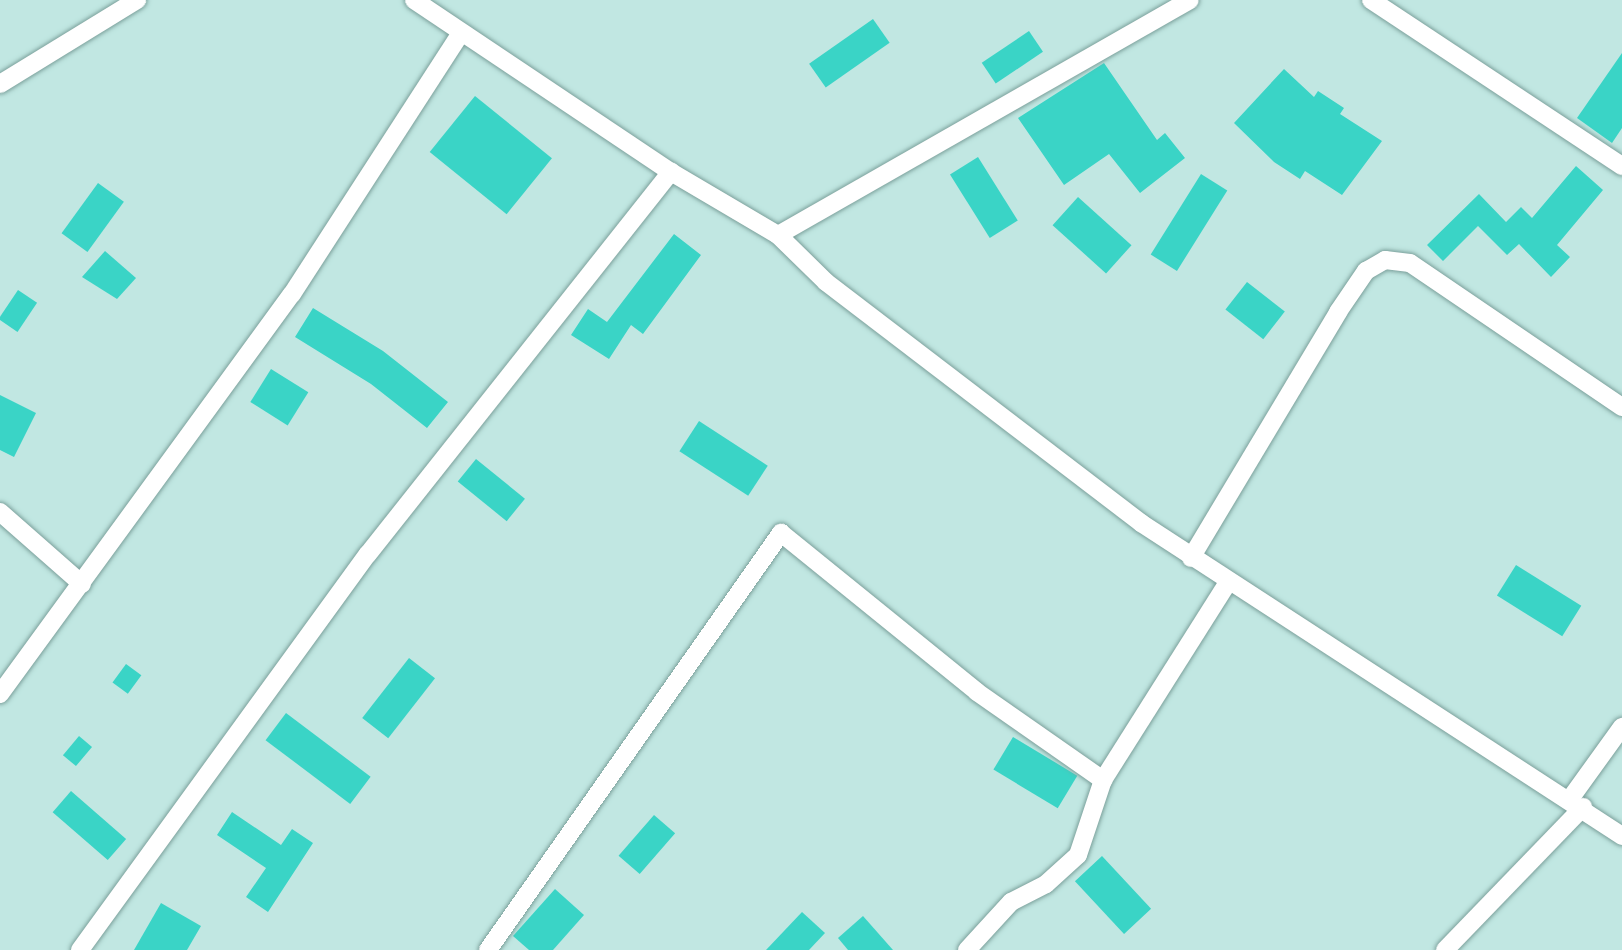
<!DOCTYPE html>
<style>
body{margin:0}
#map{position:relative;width:1622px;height:950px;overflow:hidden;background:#c1e7e2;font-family:"Source Serif 4",serif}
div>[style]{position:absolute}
.building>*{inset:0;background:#3ad4c6;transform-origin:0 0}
.roads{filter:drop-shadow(0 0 2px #7ba09b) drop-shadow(0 0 2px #7ba09b)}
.minor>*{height:18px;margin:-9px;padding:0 9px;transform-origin:9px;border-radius:9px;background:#fff}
span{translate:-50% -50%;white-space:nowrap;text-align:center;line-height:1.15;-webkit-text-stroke:6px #c1e7e2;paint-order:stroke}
</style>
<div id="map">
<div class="building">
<i style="left:873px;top:19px;width:29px;height:78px;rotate:55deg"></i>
<i style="left:1029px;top:31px;width:25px;height:57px;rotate:56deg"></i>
<i style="clip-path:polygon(1622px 53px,1622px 128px,1612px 143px,1577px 118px)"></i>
<i style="clip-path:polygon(1104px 63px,1157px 140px,1165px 133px,1185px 158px,1140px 193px,1109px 154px,1064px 185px,1018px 118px)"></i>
<i style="clip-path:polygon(1284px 69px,1314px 97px,1318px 91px,1344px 108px,1340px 114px,1382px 141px,1342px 195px,1305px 171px,1300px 179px,1274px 162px,1234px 123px)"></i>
<i style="left:475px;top:96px;width:99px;height:72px;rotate:39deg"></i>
<i style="left:978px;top:157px;width:75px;height:33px;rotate:58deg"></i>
<i style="clip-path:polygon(1576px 166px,1603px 190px,1557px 245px,1570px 257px,1551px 277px,1519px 244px,1507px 255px,1478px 226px,1443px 261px,1427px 245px,1479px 194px,1506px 222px,1521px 207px,1532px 218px)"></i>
<i style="left:1201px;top:174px;width:31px;height:95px;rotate:32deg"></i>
<i style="left:98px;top:183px;width:32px;height:62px;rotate:36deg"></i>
<i style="left:1078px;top:197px;width:72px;height:38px;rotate:42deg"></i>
<i style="clip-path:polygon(674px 234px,701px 255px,643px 334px,631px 325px,609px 359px,571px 335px,588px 309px,607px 322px)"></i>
<i style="clip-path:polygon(105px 251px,136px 278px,117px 299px,82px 277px)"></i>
<i style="left:1247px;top:282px;width:48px;height:35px;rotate:38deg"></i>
<i style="left:18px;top:290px;width:23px;height:35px;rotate:34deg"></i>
<i style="clip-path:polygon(313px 308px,383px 351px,448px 402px,427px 428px,371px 384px,295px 337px)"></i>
<i style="left:271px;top:369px;width:44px;height:39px;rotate:32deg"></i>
<i style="clip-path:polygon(0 395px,36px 413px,14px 457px,0 450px)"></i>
<i style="left:699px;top:421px;width:82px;height:36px;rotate:33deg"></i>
<i style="left:476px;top:459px;width:63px;height:29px;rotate:39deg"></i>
<i style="left:1516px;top:565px;width:77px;height:36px;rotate:32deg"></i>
<i style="left:409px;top:658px;width:33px;height:76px;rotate:38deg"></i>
<i style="left:126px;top:664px;width:19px;height:23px;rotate:36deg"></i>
<i style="left:286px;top:713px;width:106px;height:34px;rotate:37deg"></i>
<i style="left:79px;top:736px;width:17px;height:25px;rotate:40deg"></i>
<i style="left:1013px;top:737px;width:75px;height:38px;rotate:31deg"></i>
<i style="left:71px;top:791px;width:73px;height:28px;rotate:41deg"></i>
<i style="clip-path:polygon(232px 812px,281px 845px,292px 829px,313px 843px,268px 912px,246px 897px,266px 868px,217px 835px)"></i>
<i style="left:654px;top:815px;width:28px;height:54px;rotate:41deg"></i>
<i style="left:1102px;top:856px;width:72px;height:37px;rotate:47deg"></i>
<i style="clip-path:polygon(555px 889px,584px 915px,553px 950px,529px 950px,513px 936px)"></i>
<i style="clip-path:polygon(161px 903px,201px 926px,187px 950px,134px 950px)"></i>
<i style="clip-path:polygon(802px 912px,825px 933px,809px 950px,766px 950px)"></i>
<i style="clip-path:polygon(863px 916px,893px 950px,848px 950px,838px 938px)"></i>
</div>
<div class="roads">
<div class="minor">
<i style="left:414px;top:0;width:309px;rotate:33.8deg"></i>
<i style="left:671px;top:172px;width:124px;rotate:30.5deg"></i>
<i style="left:778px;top:235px;width:67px;rotate:44.4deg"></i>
<i style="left:826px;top:282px;width:397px;rotate:37.4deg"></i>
<i style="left:1141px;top:523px;width:574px;rotate:33.05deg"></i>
<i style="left:1371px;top:0;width:301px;rotate:33.5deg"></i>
<i style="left:0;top:84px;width:161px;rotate:-31.5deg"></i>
<i style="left:778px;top:235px;width:474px;rotate:-29.7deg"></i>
<i style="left:0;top:512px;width:109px;rotate:41.3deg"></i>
<i style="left:1191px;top:558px;width:287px;rotate:-59.1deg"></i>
<i style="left:1338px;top:312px;width:50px;rotate:-55.7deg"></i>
<i style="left:1366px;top:271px;width:22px;rotate:-30deg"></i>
<i style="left:1385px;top:260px;width:25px;rotate:7deg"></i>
<i style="left:1410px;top:263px;width:256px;rotate:34.2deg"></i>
<i style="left:0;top:694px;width:495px;rotate:-53.9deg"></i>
<i style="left:292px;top:294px;width:311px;rotate:-57.1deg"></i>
<i style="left:1570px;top:799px;width:89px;rotate:-54.2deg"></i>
<i style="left:80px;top:950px;width:490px;rotate:-54deg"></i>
<i style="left:368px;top:554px;width:488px;rotate:-51.6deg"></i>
<i style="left:488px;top:950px;width:510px;rotate:-54.91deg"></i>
<i style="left:781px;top:533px;width:252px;rotate:39deg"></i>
<i style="left:977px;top:692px;width:154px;rotate:34.9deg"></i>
<i style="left:967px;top:950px;width:65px;rotate:-47.5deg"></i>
<i style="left:1011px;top:902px;width:39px;rotate:-27deg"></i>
<i style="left:1046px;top:884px;width:43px;rotate:-42.2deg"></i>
<i style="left:1078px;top:855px;width:79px;rotate:-71.6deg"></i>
<i style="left:1103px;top:780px;width:234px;rotate:-57.7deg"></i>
<i style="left:1445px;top:950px;width:199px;rotate:-46deg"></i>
</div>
</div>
</div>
